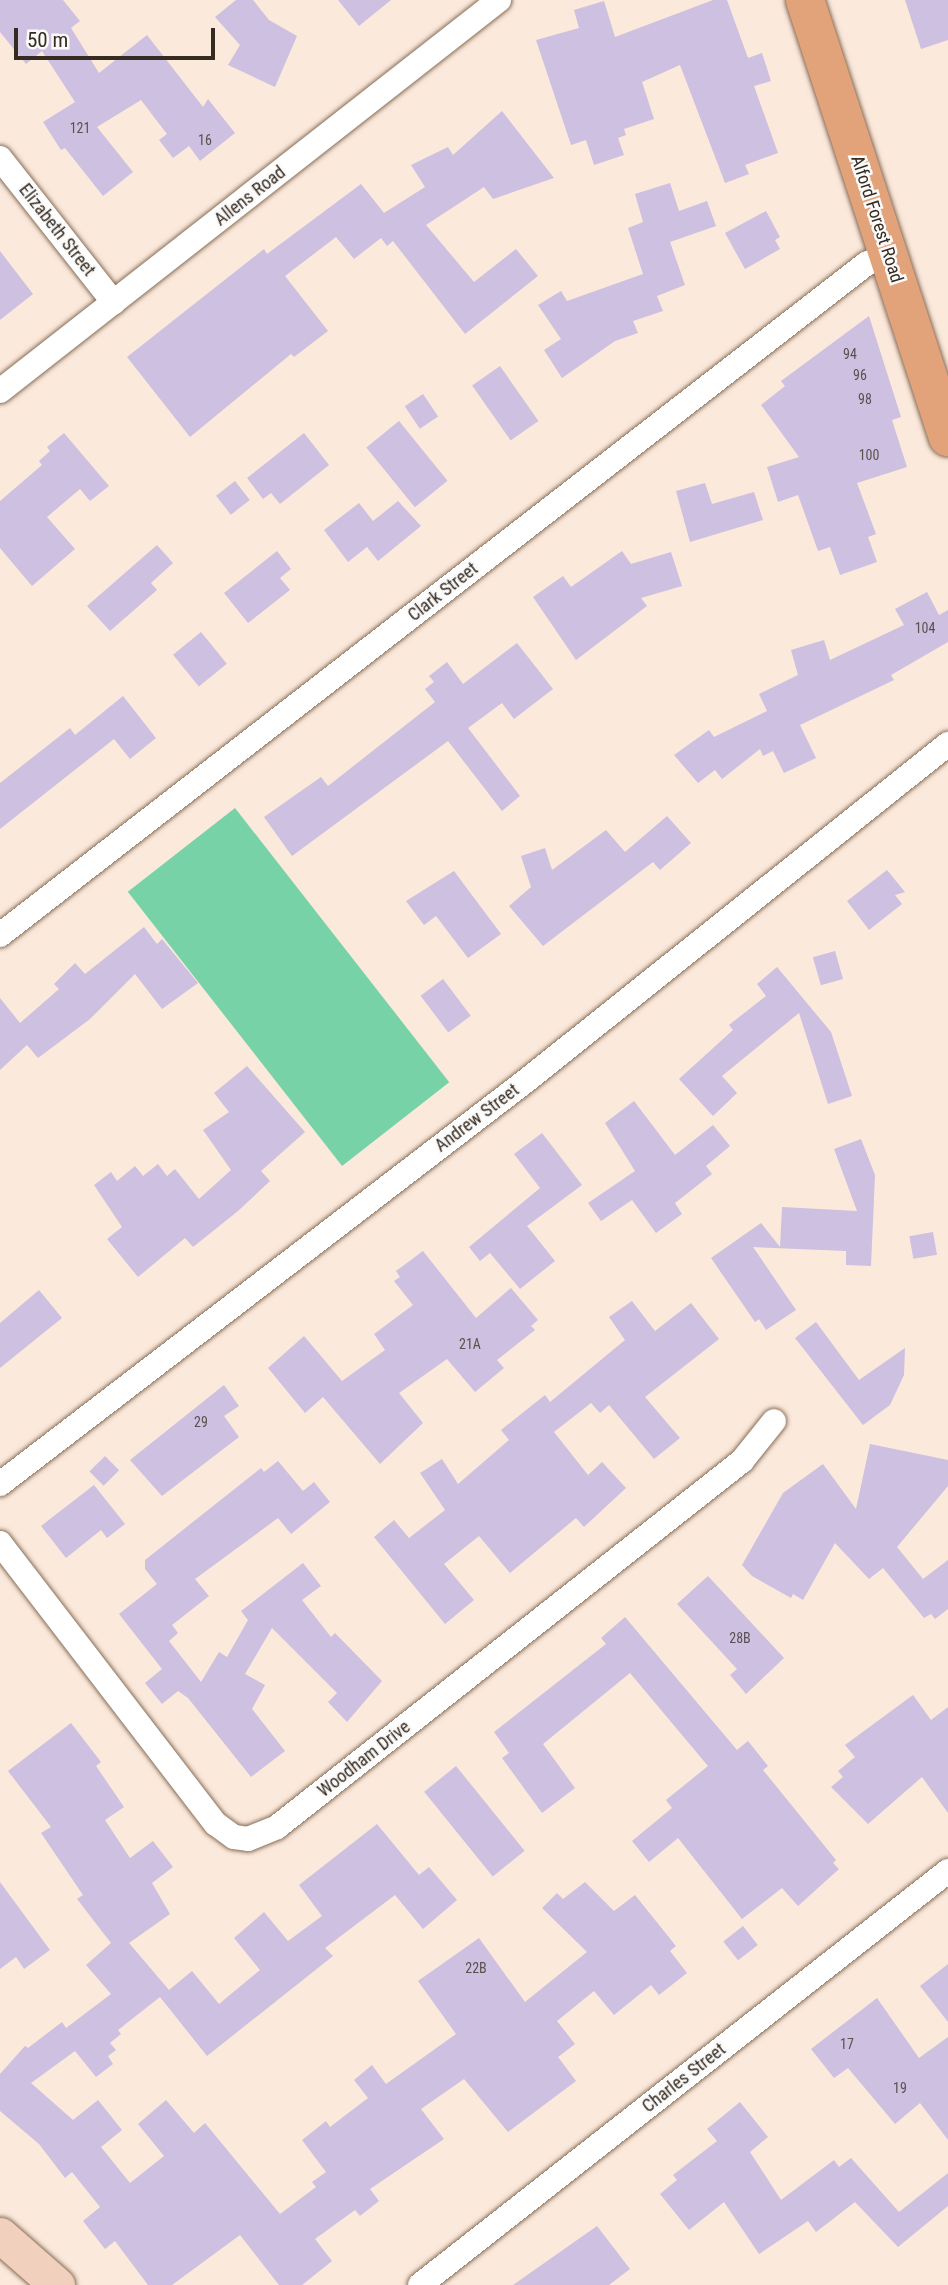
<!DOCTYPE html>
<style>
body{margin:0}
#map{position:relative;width:948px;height:2285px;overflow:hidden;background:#fbe9db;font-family:"Roboto Condensed",sans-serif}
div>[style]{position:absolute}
.green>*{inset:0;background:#77d2a7;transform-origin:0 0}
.building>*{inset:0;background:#cdc0e0;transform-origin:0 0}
.roads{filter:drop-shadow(0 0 2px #876d58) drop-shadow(0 0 2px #876d58)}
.street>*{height:24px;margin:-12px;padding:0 12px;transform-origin:12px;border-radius:12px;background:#fff}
.secondary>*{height:35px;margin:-17.5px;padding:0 17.5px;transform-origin:17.5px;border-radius:17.5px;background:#f1d1bd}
.primary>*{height:38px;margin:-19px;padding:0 19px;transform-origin:19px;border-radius:19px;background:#e2a37b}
span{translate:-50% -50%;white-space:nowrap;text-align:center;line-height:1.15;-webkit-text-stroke:5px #fafafa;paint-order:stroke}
.number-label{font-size:14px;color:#5c5051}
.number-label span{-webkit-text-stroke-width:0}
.street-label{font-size:18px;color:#362b21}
.scale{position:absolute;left:14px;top:28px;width:201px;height:32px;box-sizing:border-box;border:4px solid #362b21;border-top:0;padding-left:9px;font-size:21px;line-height:24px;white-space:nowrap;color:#362b21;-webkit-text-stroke:5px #fafafa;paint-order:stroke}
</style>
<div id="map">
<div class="green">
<i style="left:235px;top:808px;width:348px;height:136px;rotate:52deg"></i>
</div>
<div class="building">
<i style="clip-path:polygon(0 0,63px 0,80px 21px,71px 28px,99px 73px,147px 35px,203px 107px,208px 99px,235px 133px,200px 161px,189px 146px,173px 158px,159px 140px,167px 134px,141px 100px,97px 127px,133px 172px,103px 196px,65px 148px,61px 150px,43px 122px,75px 102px,42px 51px,26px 64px,0 32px)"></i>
<i style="clip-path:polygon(236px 0,253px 0,269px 20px,297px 36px,275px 87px,228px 65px,240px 45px,215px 17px)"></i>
<i style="clip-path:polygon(338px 0,391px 0,359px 26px)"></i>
<i style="clip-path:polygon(713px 0,727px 0,748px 58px,762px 53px,771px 81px,754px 86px,778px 153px,745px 165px,749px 174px,725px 183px,680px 65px,642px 82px,654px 119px,624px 129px,626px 135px,618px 138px,624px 155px,594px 165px,586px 140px,571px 145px,536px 40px,579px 28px,574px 10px,604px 1px,615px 37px)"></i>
<i style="clip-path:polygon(905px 0,948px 0,948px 40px,921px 49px)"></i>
<i style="clip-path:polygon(502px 111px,554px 178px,493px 199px,484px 187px,426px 225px,474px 282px,516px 249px,538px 276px,465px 334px,393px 241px,387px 246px,381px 238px,354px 259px,336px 237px,285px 276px,328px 331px,294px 357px,291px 354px,190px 437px,127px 357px,264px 249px,267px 254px,361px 184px,384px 213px,425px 187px,411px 165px,448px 147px,453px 155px)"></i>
<i style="clip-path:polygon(670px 183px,679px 211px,707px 201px,716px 226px,670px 242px,685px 285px,657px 296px,663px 311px,633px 321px,638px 333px,615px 341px,562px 378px,544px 350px,561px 339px,538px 305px,561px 291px,567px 301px,643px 274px,628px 228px,643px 222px,635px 194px)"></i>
<i style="clip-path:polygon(766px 211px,780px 237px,775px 240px,780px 249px,745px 269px,725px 233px)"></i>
<i style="clip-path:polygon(0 251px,33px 294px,0 320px)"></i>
<i style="clip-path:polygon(869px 316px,901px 417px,892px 420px,907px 467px,857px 483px,876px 534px,868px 537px,877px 562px,840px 575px,830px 547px,818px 551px,798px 495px,778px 502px,767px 467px,799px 457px,761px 405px,785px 386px,781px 381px)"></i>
<i style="left:500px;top:366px;width:67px;height:34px;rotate:55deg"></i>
<i style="left:423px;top:394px;width:27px;height:22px;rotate:56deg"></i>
<i style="left:399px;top:421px;width:77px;height:42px;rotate:51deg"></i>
<i style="clip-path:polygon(64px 433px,109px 486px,90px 501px,80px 489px,47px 517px,75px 549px,32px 586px,0 548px,0 501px,42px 465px,39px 461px,50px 451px,47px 447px)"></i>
<i style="clip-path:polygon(304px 433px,329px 465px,280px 504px,271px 493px,263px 499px,247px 478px)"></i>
<i style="left:235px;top:481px;width:24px;height:24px;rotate:52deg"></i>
<i style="clip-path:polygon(705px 483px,712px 504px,754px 492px,763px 520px,690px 542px,676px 491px)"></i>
<i style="clip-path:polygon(398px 501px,421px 526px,378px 561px,367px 547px,348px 562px,324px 530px,359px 503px,373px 521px)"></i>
<i style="clip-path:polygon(157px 545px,173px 563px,151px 583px,157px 590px,110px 631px,87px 606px)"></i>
<i style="clip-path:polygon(277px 551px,291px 569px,280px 578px,290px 590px,248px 623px,224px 593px)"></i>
<i style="clip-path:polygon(622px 551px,631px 564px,671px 552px,682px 586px,641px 598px,647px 606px,576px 660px,533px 597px,563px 576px,571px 587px)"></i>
<i style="clip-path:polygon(927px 592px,939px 615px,948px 610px,948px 642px,891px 675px,894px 680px,800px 725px,816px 758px,784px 773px,773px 751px,763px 756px,760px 749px,722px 779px,715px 770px,698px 783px,674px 755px,709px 730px,714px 737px,767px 711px,759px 694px,798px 675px,791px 650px,824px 640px,830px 660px,904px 625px,895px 609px)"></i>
<i style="left:201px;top:632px;width:41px;height:36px;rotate:51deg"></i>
<i style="clip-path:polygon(517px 643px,553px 689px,514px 719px,502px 703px,468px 728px,520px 796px,502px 811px,448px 741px,292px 856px,264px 817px,321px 777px,328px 786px,435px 702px,425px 689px,434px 682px,429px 676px,447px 662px,463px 684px)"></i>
<i style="clip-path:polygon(123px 696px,156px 738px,130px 759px,114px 739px,0 829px,0 783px,70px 728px,75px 735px)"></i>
<i style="clip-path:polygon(667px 816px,691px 843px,660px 870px,653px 862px,543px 946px,509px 906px,531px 887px,521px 856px,545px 848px,552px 870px,606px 830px,625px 852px)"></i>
<i style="clip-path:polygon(887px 870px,905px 892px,895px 895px,902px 904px,869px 930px,847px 901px)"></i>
<i style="clip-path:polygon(454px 871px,501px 934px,468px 958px,436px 916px,424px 925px,406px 901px)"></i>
<i style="clip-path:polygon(144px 927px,157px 944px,162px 939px,198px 983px,162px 1009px,135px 974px,90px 1019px,38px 1058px,27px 1045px,0 1070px,0 998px,20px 1023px,59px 989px,54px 984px,75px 963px,85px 974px)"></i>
<i style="left:835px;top:951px;width:29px;height:23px;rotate:74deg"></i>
<i style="clip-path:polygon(777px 967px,831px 1032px,852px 1096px,828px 1104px,799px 1013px,722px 1076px,737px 1093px,713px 1116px,679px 1079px,733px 1030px,729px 1025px,766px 996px,757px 984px)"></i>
<i style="left:443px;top:979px;width:46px;height:28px;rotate:53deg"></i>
<i style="clip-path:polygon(247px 1066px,305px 1132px,261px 1171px,270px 1181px,238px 1211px,193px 1247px,185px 1238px,138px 1277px,107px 1239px,122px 1227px,94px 1185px,111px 1172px,117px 1181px,135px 1166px,143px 1176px,158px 1164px,167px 1176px,175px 1169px,199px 1199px,231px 1170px,203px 1130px,229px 1112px,214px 1093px)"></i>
<i style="clip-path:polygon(634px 1101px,675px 1155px,713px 1125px,730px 1146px,706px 1166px,712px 1174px,675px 1203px,682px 1214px,656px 1233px,632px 1200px,601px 1221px,588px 1203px,635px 1171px,605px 1123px)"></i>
<i style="clip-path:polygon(542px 1133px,582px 1185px,527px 1226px,555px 1261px,520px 1289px,490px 1253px,480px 1261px,469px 1247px,540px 1188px,514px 1154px)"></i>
<i style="clip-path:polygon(861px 1139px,875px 1175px,871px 1266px,846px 1265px,846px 1251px,753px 1247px,796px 1310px,766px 1330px,759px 1319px,755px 1322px,711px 1258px,761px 1223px,780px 1247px,782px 1207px,857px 1211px,834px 1149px)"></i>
<i style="left:933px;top:1232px;width:23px;height:24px;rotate:80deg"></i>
<i style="clip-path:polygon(423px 1251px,476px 1318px,511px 1288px,538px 1320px,531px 1326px,535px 1330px,497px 1360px,504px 1368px,475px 1392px,447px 1359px,399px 1393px,423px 1423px,380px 1464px,323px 1397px,305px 1413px,268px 1368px,304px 1336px,342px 1381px,385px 1350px,374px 1334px,413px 1305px,394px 1281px,400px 1277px,396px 1271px)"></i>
<i style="clip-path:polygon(39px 1290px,62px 1318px,0 1368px,0 1323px)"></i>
<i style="clip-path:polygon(632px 1301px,655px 1331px,691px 1303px,719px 1339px,645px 1397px,680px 1438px,654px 1459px,609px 1405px,600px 1413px,591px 1403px,554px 1432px,588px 1475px,602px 1462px,626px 1488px,584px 1527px,576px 1518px,510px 1573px,479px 1536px,444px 1564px,474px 1600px,445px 1624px,374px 1537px,394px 1520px,409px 1538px,445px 1510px,420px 1473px,442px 1459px,458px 1484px,509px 1440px,501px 1430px,545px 1395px,550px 1402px,625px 1340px,609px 1317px)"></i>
<i style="clip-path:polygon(816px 1322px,859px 1380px,905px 1348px,904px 1375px,890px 1405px,863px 1425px,795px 1338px)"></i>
<i style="clip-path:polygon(224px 1385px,239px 1406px,224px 1416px,239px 1437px,162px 1496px,130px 1460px)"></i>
<i style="clip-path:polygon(870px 1444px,948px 1460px,948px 1486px,897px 1547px,923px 1579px,948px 1560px,948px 1609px,935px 1619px,931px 1614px,924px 1618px,883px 1568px,869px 1579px,835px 1543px,803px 1600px,793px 1594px,791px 1598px,752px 1576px,742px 1565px,783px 1493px,823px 1464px,856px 1509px)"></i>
<i style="left:105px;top:1456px;width:20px;height:22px;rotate:45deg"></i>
<i style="clip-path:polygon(278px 1461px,303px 1491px,314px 1482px,330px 1502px,291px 1534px,278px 1518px,195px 1579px,209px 1596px,172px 1625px,178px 1633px,169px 1641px,201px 1682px,219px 1652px,227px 1657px,248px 1620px,241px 1611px,303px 1563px,321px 1586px,302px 1600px,331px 1637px,335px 1633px,382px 1681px,347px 1722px,328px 1702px,337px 1693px,272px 1628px,245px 1674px,265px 1685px,252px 1709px,285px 1751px,251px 1777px,188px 1698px,178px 1691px,162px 1704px,145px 1683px,162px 1669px,119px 1614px,157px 1584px,145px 1569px,145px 1560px,261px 1468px,264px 1472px)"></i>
<i style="clip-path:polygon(94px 1485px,125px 1524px,107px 1538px,101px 1530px,66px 1558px,41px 1526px)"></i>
<i style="clip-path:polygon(708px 1576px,784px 1658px,746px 1694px,730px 1675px,737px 1669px,677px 1604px)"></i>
<i style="clip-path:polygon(625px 1617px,737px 1750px,748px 1741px,768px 1766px,763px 1770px,836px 1860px,833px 1863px,839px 1869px,798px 1906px,782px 1888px,742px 1919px,678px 1838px,649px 1862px,632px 1841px,672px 1808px,666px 1800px,708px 1766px,630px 1673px,543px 1744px,575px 1788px,542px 1813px,502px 1758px,509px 1753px,494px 1732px,606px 1644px,601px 1638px)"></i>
<i style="clip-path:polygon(913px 1695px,931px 1720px,948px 1707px,948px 1813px,922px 1777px,868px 1824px,831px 1787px,843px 1777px,838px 1771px,855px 1757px,845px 1745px)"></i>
<i style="clip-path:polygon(71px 1723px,101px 1762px,96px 1766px,124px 1807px,105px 1820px,130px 1858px,153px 1841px,173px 1867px,152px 1883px,170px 1914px,129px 1943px,169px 1990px,192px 1971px,219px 2004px,260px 1970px,234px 1938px,264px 1912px,288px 1941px,322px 1916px,299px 1885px,377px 1824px,419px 1875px,429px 1867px,457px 1900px,423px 1929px,395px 1895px,325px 1948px,333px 1956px,207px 2056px,160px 1997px,118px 2030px,121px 2034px,110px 2043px,116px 2050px,108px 2056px,113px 2064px,96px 2077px,75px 2051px,31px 2083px,73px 2120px,98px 2100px,122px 2130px,101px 2147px,130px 2183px,164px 2156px,138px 2124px,166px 2100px,194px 2133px,205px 2123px,280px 2214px,316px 2187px,312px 2182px,326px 2172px,302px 2140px,326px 2121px,330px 2127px,368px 2098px,354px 2080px,372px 2065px,386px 2084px,456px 2034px,418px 1981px,479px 1938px,525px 2002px,587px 1952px,542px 1908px,557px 1893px,563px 1899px,585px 1882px,614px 1911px,635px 1895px,676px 1946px,670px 1951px,687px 1973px,659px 1995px,651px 1985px,614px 2015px,594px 1991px,557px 2021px,575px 2044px,558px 2057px,576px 2081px,508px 2132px,464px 2079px,421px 2109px,444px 2139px,370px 2189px,379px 2201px,360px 2216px,355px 2210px,315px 2239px,332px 2261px,302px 2285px,279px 2285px,240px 2235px,172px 2285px,148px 2285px,115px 2241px,105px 2249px,83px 2221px,100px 2207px,72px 2172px,65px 2178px,39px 2144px,0 2111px,0 2074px,25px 2046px,28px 2048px,62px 2022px,66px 2028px,111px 1994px,86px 1965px,111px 1943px,77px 1899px,83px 1895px,41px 1833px,51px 1827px,8px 1771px)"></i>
<i style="left:456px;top:1766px;width:109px;height:41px;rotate:51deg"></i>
<i style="clip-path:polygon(0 1882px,50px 1950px,24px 1969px,16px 1957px,0 1969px)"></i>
<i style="left:743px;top:1926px;width:24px;height:25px;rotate:52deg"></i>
<i style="clip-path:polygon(948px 1964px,948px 2022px,920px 1986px)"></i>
<i style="clip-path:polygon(877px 1998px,919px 2058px,948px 2037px,948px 2140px,920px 2103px,895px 2124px,848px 2068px,834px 2078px,811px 2049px)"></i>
<i style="clip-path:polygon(740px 2102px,768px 2137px,750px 2152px,781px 2200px,834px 2160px,839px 2167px,851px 2158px,899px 2212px,948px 2173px,948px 2206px,898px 2247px,855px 2202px,816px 2232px,808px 2221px,759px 2254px,724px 2202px,689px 2230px,660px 2194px,677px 2180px,673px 2175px,717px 2141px,707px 2129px)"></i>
<i style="clip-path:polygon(597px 2226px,630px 2269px,609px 2285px,513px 2285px)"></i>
</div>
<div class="roads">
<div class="street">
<i style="left:0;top:158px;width:184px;rotate:51.8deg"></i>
<i style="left:0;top:391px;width:634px;rotate:-38.08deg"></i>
<i style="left:0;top:935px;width:1096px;rotate:-37.77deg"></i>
<i style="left:866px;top:264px;width:24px;rotate:-24deg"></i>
<i style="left:0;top:1484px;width:664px;rotate:-37.47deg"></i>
<i style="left:527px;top:1080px;width:539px;rotate:-38.59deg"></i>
<i style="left:0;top:1543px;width:354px;rotate:52.5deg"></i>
<i style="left:216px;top:1824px;width:22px;rotate:36deg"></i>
<i style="left:234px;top:1837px;width:14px;rotate:8deg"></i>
<i style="left:248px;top:1839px;width:31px;rotate:-22deg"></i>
<i style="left:277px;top:1827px;width:592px;rotate:-38.21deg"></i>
<i style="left:742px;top:1461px;width:51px;rotate:-51.3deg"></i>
<i style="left:420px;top:2285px;width:671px;rotate:-38.1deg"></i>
</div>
<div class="secondary">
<i style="left:0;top:2235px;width:76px;rotate:41.3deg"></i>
</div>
<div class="primary">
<i style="left:805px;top:0;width:460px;rotate:71.9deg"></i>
</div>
</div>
<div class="number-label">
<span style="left:80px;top:128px">121</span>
<span style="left:205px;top:140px">16</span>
<span style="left:850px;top:354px">94</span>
<span style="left:860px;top:375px">96</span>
<span style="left:865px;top:399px">98</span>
<span style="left:869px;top:455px">100</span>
<span style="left:925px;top:628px">104</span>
<span style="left:470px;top:1344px">21A</span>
<span style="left:201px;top:1422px">29</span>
<span style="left:740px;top:1638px">28B</span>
<span style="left:476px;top:1968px">22B</span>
<span style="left:847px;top:2044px">17</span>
<span style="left:900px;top:2088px">19</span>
</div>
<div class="street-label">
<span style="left:250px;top:196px;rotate:-38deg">Allens Road</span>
<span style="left:877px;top:219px;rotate:72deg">Alford Forest Road</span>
<span style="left:57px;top:230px;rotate:52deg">Elizabeth Street</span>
<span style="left:443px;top:592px;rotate:-38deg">Clark Street</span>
<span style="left:477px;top:1118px;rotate:-37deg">Andrew Street</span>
<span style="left:364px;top:1759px;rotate:-38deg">Woodham Drive</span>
<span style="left:684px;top:2078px;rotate:-38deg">Charles Street</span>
</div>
<div class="scale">50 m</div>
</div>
